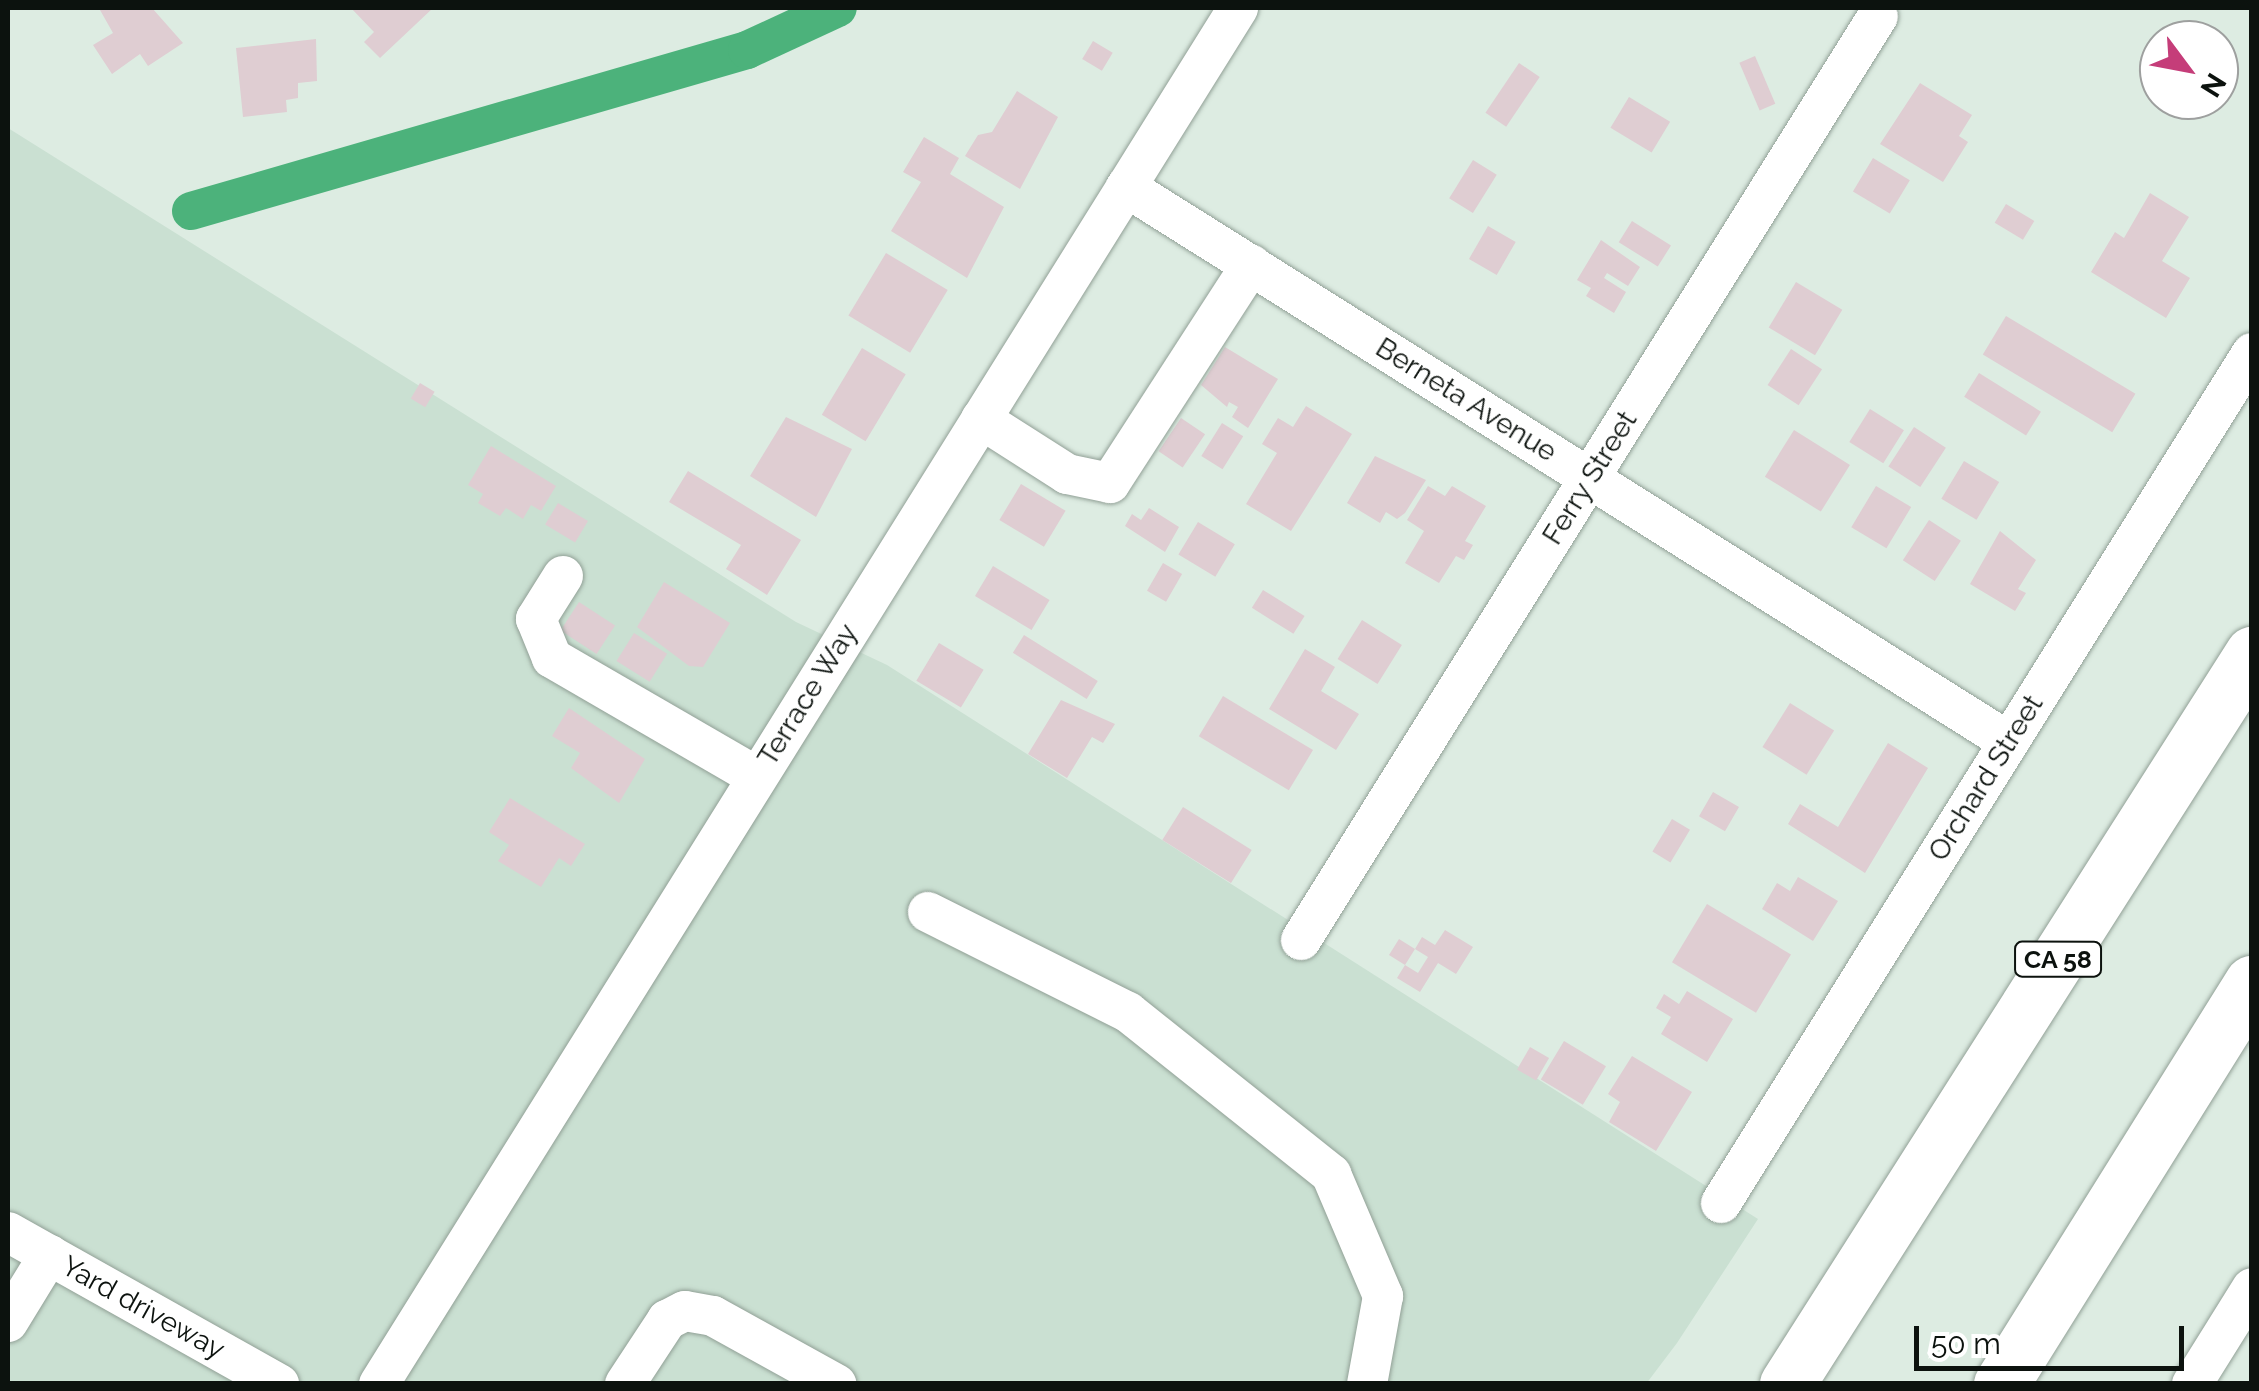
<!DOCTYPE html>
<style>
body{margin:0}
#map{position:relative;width:2259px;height:1391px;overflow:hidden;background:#ddece2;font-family:Raleway,sans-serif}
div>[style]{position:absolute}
.built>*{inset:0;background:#cae0d2}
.canal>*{height:38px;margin:-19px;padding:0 19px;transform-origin:19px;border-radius:19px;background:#4cb27b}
.building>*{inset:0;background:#dfcdd2;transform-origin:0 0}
.roads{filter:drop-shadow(0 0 2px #91a096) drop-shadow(0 0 2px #91a096)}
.minor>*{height:40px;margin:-20px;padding:0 20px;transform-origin:20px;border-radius:20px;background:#fff}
.highway>*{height:55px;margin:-27.5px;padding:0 27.5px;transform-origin:27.5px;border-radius:27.5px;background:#fff}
span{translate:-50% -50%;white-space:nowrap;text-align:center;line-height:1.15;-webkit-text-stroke:8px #fff;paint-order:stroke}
.shield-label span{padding:2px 8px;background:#fff;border:2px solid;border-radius:8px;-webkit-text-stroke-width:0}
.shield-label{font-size:25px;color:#0c120e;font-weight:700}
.street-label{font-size:28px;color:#0c120e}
.frame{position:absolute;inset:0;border:10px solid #0c120e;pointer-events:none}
.north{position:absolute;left:2139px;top:20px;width:100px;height:100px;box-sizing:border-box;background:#fff;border:2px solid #9ea09f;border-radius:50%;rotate:122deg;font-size:28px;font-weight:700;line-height:40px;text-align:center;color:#0c120e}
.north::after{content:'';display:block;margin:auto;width:35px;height:45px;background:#c53d79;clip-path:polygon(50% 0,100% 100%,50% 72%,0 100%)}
.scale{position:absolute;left:1914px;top:1326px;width:270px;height:45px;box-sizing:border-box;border:5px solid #0c120e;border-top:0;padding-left:12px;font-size:30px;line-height:35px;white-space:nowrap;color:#0c120e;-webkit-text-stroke:8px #fff;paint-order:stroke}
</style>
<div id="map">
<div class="built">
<i style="clip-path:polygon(8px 128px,796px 622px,887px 665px,1758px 1219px,1677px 1343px,1646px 1384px,8px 1383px)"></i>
</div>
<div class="canal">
<i style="left:191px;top:211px;width:579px;rotate:-16.15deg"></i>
<i style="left:747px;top:50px;width:100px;rotate:-24.8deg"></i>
</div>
<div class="building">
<i style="clip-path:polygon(152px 8px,183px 43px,148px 66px,140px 54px,112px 74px,93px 45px,113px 33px,100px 10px)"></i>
<i style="clip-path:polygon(351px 8px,433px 8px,380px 58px,364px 42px,374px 32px)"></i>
<i style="clip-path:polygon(316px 39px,317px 81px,298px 83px,298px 98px,286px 100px,287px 112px,243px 117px,236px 48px)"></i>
<i style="left:1093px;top:41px;width:23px;height:21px;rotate:31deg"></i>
<i style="left:1755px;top:56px;width:52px;height:17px;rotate:67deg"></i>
<i style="left:1519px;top:63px;width:25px;height:60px;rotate:34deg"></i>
<i style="clip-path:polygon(1920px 83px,1972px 115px,1959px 136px,1968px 142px,1943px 182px,1880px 144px)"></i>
<i style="clip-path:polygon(1017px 91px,1058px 117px,1020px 189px,965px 156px,978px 135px,992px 132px)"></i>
<i style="left:1629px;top:97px;width:48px;height:36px;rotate:31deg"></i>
<i style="clip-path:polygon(924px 137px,959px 158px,950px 174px,1004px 207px,967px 278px,891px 231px,921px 182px,903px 172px)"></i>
<i style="left:1873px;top:158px;width:43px;height:39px;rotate:31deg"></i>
<i style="left:1473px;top:160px;width:28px;height:45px;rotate:32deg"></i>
<i style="clip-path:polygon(2150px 193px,2189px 217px,2162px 261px,2190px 278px,2166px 318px,2091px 272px,2115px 232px,2124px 238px)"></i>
<i style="left:2006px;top:204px;width:33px;height:22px;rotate:31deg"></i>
<i style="left:1632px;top:221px;width:46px;height:25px;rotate:32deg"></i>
<i style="left:1488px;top:226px;width:32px;height:38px;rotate:30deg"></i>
<i style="clip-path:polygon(1601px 240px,1640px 267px,1628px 286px,1607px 273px,1604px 278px,1626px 292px,1614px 313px,1586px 296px,1591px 288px,1577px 280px)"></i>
<i style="left:886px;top:253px;width:72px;height:73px;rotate:31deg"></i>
<i style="left:1796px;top:282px;width:54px;height:53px;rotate:31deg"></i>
<i style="left:2006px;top:316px;width:151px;height:45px;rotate:31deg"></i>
<i style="clip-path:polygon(1225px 347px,1278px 379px,1248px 428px,1232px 417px,1238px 407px,1229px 402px,1227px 407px,1201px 385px)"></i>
<i style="left:862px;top:348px;width:51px;height:78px;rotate:31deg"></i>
<i style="left:1791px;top:349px;width:37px;height:43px;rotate:33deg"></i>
<i style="left:1979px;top:373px;width:73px;height:28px;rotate:32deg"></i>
<i style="left:420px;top:383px;width:17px;height:18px;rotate:31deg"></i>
<i style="clip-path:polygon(1306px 406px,1352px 434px,1291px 531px,1246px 504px,1277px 453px,1262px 444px,1278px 418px,1293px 427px)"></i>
<i style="left:1870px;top:409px;width:40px;height:39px;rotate:32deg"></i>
<i style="clip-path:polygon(786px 417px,852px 449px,816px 517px,750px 476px)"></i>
<i style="left:1181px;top:418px;width:29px;height:40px;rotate:34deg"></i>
<i style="left:1222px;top:423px;width:25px;height:39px;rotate:32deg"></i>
<i style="left:1914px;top:427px;width:38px;height:47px;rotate:33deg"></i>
<i style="left:1794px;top:430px;width:66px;height:55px;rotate:32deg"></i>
<i style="clip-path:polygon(491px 446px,556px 486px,541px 511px,531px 505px,523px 519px,506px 508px,500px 516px,478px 503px,483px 494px,468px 485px)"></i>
<i style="clip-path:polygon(1375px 456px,1426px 480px,1405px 513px,1397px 519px,1386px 512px,1380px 523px,1347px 503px)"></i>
<i style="left:1964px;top:461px;width:41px;height:44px;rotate:31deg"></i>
<i style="clip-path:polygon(688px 471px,801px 540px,767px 595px,726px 569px,741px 545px,669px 502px)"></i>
<i style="left:1021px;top:484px;width:52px;height:42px;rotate:31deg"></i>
<i style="clip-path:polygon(1428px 486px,1445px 496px,1452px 486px,1486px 506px,1465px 541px,1473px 545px,1464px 560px,1456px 556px,1439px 583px,1405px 563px,1424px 531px,1407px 520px)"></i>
<i style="left:1876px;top:486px;width:41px;height:48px;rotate:31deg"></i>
<i style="left:558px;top:503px;width:35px;height:25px;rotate:31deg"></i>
<i style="clip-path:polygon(1149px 508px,1179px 527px,1165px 552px,1125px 526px,1132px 514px,1141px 520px)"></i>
<i style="left:1929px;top:520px;width:38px;height:48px;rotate:33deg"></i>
<i style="left:1198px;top:522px;width:43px;height:38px;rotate:31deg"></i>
<i style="clip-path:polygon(2000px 531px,2036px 560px,2018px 589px,2026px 593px,2015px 611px,1970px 584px)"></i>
<i style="left:1163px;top:563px;width:22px;height:32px;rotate:30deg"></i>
<i style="left:993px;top:566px;width:66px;height:35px;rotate:31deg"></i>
<i style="clip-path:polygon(664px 582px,730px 623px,703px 667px,689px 666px,637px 627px)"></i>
<i style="left:1263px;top:590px;width:49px;height:21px;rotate:32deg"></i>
<i style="left:579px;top:602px;width:43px;height:34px;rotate:33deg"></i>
<i style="left:1362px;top:620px;width:47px;height:46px;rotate:32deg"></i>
<i style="left:634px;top:633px;width:39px;height:33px;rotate:32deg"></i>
<i style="left:1024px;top:635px;width:87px;height:21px;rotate:32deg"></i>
<i style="left:939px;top:643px;width:52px;height:44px;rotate:31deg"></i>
<i style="clip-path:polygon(1305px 649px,1335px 667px,1321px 691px,1359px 714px,1336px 750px,1269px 709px)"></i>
<i style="left:1223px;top:696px;width:105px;height:47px;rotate:31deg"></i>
<i style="clip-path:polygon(1061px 700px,1115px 724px,1103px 743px,1092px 737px,1067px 778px,1028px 754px)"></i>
<i style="left:1790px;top:703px;width:52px;height:52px;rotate:32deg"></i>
<i style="clip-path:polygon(569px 708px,645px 759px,619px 803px,571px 768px,580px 753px,552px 736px)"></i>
<i style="clip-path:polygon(1888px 743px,1928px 768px,1865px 873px,1788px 824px,1800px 804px,1838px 827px)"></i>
<i style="left:1713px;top:792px;width:30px;height:28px;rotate:30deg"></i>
<i style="clip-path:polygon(510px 798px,585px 844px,571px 866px,559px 858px,541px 887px,498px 861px,509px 845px,489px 832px)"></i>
<i style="left:1183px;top:807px;width:81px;height:39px;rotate:32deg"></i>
<i style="left:1672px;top:819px;width:21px;height:38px;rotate:31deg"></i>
<i style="clip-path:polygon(1798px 877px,1838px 901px,1813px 941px,1762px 909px,1777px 883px,1790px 891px)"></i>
<i style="left:1707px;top:904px;width:98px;height:68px;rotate:31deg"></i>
<i style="clip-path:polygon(evenodd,1445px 930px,1473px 947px,1456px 974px,1438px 963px,1420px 992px,1397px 978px,1405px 965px,1389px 955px,1399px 939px,1415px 949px,1422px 937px,1435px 945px,1445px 930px,1415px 949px,1428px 957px,1418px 973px,1405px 965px,1415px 949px)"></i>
<i style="clip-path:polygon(1687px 991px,1733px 1019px,1707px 1062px,1661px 1034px,1671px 1017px,1656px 1008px,1664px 994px,1679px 1004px)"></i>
<i style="left:1564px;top:1041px;width:49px;height:45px;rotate:31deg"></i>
<i style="left:1530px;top:1047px;width:22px;height:26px;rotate:30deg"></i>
<i style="clip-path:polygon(1632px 1056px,1692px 1092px,1656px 1151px,1609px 1122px,1620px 1102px,1608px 1094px)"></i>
</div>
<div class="roads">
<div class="minor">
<i style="left:1126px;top:187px;width:1043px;rotate:32.15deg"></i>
<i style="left:981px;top:419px;width:102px;rotate:32.6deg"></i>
<i style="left:1067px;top:474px;width:44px;rotate:11.8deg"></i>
<i style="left:1110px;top:483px;width:260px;rotate:-57.1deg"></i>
<i style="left:563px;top:576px;width:51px;rotate:122.1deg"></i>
<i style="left:536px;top:619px;width:42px;rotate:67.7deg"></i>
<i style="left:552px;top:658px;width:237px;rotate:30.1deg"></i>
<i style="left:928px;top:912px;width:224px;rotate:26.6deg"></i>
<i style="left:1128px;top:1012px;width:260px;rotate:38.6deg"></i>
<i style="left:1331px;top:1174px;width:133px;rotate:66.9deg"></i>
<i style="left:1383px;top:1296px;width:89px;rotate:100.3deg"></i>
<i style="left:1301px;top:940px;width:1089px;rotate:-58.02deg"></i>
<i style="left:1721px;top:1203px;width:1002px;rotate:-58.01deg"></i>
<i style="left:8px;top:1232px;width:311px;rotate:29.3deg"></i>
<i style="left:8px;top:1322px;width:79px;rotate:-58.5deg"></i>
<i style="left:379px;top:1384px;width:1622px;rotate:-58.02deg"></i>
<i style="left:625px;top:1384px;width:77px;rotate:-56.7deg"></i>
<i style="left:667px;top:1320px;width:20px;rotate:-27deg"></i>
<i style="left:685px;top:1311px;width:28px;rotate:10deg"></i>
<i style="left:713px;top:1316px;width:141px;rotate:28.9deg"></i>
<i style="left:2192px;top:1384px;width:113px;rotate:-58deg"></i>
</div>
<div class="highway">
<i style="left:1787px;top:1384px;width:866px;rotate:-57.5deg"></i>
<i style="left:2001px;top:1384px;width:473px;rotate:-58deg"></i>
</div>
</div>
<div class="shield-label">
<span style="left:2058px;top:959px">CA 58</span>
</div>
<div class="street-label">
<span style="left:1466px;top:400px;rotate:32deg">Berneta Avenue</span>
<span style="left:1590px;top:478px;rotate:-58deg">Ferry Street</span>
<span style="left:808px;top:695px;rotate:-58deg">Terrace Way</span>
<span style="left:1986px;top:778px;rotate:-58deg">Orchard Street</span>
<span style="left:143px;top:1308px;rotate:29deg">Yard driveway</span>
</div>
<div class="frame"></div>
<div class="north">N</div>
<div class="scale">50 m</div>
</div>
